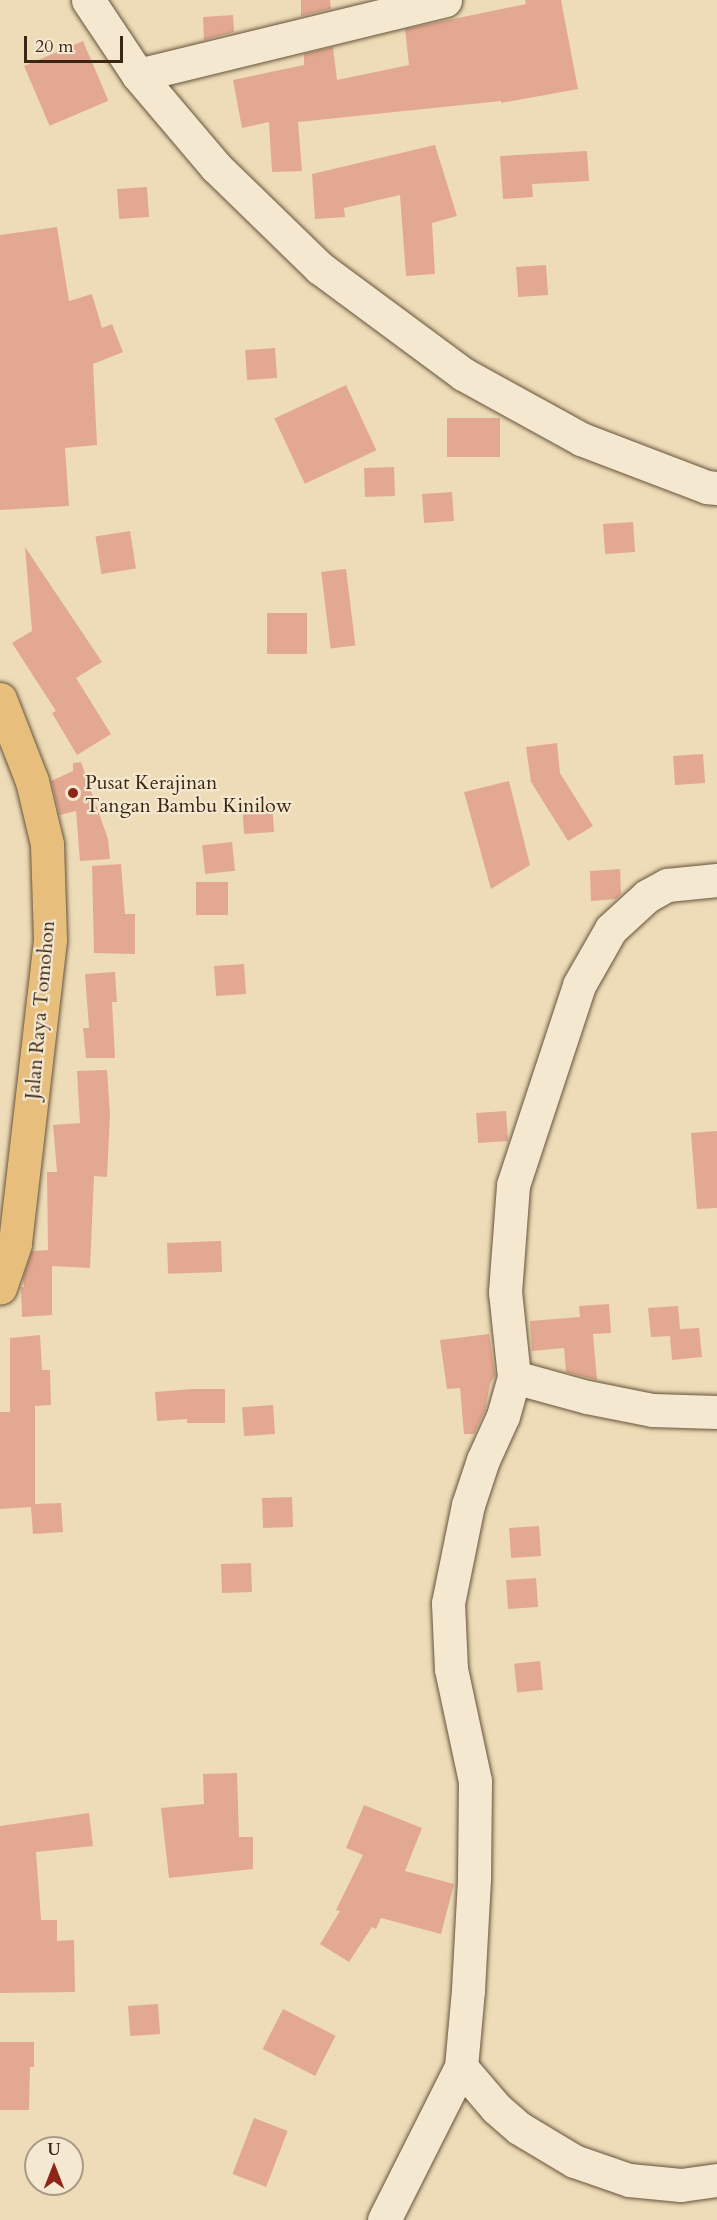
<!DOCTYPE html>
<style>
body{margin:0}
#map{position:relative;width:717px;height:2220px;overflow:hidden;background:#eedcb8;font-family:Cardo,serif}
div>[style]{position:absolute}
.building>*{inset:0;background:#e3a891;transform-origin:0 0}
.roads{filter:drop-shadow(0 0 2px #68543c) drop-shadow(0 0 2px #68543c)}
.minor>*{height:33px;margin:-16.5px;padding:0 16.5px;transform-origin:16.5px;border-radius:16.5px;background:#f4e8d1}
.highway>*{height:33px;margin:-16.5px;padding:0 16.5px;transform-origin:16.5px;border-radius:16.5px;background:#e7be7c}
.dots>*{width:16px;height:16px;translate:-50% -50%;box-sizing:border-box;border:3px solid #f4e8d1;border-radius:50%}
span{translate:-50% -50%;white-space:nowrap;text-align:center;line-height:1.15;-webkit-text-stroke:4.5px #f4e8d1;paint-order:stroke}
.poi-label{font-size:20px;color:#3b2613}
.left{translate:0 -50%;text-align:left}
.street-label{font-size:20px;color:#3b2613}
.north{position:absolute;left:24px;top:2136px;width:60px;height:60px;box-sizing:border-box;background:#f4e8d1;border:2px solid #aa9a85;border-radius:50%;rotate:0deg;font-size:16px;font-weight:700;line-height:24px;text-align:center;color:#3b2613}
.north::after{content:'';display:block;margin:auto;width:21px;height:27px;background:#8f2418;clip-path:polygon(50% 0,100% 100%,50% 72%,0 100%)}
.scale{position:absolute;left:24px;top:36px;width:99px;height:27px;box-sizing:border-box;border:3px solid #3b2613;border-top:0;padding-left:8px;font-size:18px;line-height:21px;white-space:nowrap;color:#3b2613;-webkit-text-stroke:4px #f4e8d1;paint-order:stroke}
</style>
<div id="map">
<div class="building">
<i style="clip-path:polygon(301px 0,330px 0,331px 9px,301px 16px)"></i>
<i style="clip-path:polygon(525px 0,561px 0,578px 89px,501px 103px,501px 101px,298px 122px,302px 171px,272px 172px,269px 122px,242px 128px,233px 80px,304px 65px,304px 54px,333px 47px,337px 80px,409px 65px,405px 29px,526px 4px)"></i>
<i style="clip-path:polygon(233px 15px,234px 32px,204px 40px,203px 17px)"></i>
<i style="left:83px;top:41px;width:65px;height:64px;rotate:67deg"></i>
<i style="clip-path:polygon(435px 145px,457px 216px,432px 223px,435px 274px,406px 276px,400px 195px,344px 208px,345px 217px,315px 219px,312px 174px)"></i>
<i style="clip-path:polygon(587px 151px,589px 181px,532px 184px,533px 197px,503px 199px,500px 156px)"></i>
<i style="left:147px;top:187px;width:30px;height:30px;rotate:86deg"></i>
<i style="clip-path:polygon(57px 227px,69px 301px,92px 294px,102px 328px,112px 324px,123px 352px,93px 364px,97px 445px,65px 448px,69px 506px,0 510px,0 235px)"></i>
<i style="left:546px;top:265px;width:30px;height:30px;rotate:86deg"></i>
<i style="left:275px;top:348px;width:30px;height:30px;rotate:86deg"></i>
<i style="left:346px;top:385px;width:72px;height:79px;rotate:65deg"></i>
<i style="left:500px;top:418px;width:39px;height:53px;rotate:90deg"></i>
<i style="left:394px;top:467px;width:29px;height:30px;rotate:88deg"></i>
<i style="left:452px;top:492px;width:29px;height:30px;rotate:86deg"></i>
<i style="left:633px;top:522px;width:30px;height:30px;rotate:86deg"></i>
<i style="left:130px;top:531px;width:38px;height:35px;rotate:81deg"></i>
<i style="clip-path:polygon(25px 547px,102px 662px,76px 678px,111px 734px,77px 755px,52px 713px,56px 711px,12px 643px,32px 631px)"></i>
<i style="left:346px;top:569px;width:77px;height:25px;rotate:83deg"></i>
<i style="left:267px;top:613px;width:40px;height:41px"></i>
<i style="clip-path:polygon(557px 743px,560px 773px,593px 826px,568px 841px,531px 782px,526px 747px)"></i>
<i style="left:703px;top:754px;width:29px;height:30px;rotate:86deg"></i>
<i style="clip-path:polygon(81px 762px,108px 839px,110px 859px,80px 861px,76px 811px,60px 815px,51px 781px,73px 771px,73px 763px)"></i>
<i style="clip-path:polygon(509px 781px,530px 865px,491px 889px,464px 792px)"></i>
<i style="left:272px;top:803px;width:29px;height:30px;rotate:86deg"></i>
<i style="left:232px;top:842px;width:29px;height:30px;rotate:84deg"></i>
<i style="clip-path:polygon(121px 864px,125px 914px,135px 914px,135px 954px,94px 953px,92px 866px)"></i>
<i style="clip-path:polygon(620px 869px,621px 894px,616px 899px,591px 901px,590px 871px)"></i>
<i style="left:196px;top:882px;width:32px;height:33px"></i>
<i style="left:244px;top:964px;width:30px;height:30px;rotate:86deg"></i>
<i style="clip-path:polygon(115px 972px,117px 1002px,112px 1002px,115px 1058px,86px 1058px,83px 1028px,89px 1028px,85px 974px)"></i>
<i style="clip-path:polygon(107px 1070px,110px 1114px,107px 1177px,94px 1176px,90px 1268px,52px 1266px,52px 1315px,22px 1317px,21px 1287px,24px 1287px,23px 1278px,32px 1251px,48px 1250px,47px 1172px,57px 1172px,53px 1125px,80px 1123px,77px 1071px)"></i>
<i style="left:506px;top:1111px;width:30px;height:30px;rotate:86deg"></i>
<i style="clip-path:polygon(717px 1131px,717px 1208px,697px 1209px,691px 1133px)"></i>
<i style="left:221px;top:1241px;width:31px;height:54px;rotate:88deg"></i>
<i style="clip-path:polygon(609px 1304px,611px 1333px,593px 1334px,597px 1380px,566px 1372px,564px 1348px,532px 1351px,530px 1321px,580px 1317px,579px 1306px)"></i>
<i style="clip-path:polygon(678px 1306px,680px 1329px,699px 1328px,702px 1357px,672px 1360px,670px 1336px,651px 1337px,648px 1308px)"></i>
<i style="clip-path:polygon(489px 1334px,495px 1375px,490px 1384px,485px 1410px,474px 1434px,464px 1434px,460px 1388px,447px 1389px,440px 1340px)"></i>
<i style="clip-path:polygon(40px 1335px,42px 1370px,50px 1370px,51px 1405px,35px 1406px,35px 1504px,61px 1503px,63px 1532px,33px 1534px,31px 1507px,0 1509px,0 1412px,10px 1412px,10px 1338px)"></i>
<i style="clip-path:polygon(192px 1389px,225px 1389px,225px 1423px,187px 1423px,187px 1419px,157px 1421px,155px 1392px)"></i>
<i style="left:273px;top:1405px;width:29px;height:31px;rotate:86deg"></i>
<i style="left:292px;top:1497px;width:30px;height:30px;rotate:88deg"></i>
<i style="left:539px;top:1526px;width:30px;height:30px;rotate:86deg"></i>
<i style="left:251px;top:1563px;width:29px;height:30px;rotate:88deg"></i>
<i style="left:536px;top:1578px;width:29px;height:30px;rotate:86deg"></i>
<i style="left:540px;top:1661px;width:29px;height:26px;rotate:84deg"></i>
<i style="clip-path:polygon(237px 1773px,239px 1837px,253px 1837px,253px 1869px,169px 1878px,161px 1808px,204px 1804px,203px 1774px)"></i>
<i style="clip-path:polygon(364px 1805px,422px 1828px,405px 1871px,454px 1884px,441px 1934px,381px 1918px,376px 1929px,372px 1927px,349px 1962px,320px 1944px,340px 1911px,336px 1910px,363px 1855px,346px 1848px)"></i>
<i style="clip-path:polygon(89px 1813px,93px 1846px,36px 1852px,41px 1920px,57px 1920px,57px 1941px,74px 1940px,75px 1992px,0 1993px,0 1826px)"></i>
<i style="left:158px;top:2004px;width:30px;height:30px;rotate:86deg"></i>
<i style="left:283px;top:2009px;width:59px;height:45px;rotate:27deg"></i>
<i style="clip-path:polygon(0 2042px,34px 2042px,34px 2067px,30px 2067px,29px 2110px,0 2110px)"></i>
<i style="left:254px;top:2118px;width:36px;height:60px;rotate:21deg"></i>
</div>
<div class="roads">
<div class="minor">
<i style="left:88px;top:0;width:90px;rotate:56.3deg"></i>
<i style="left:138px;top:75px;width:121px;rotate:49.7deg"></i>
<i style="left:216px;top:167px;width:145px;rotate:44.2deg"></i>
<i style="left:320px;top:268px;width:178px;rotate:36.5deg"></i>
<i style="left:463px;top:374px;width:135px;rotate:28.8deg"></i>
<i style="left:581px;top:439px;width:135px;rotate:20.9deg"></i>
<i style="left:707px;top:487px;width:10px;rotate:6deg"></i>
<i style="left:138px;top:75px;width:316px;rotate:-13.7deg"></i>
<i style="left:514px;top:1377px;width:76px;rotate:15.3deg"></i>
<i style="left:587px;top:1397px;width:66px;rotate:11.3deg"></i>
<i style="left:652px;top:1410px;width:65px;rotate:1.8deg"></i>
<i style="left:461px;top:2067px;width:54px;rotate:49.5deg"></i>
<i style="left:496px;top:2108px;width:30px;rotate:41deg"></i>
<i style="left:519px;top:2128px;width:64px;rotate:31deg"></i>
<i style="left:574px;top:2161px;width:58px;rotate:19.1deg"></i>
<i style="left:629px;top:2180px;width:52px;rotate:5.5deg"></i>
<i style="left:681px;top:2185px;width:36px;rotate:-8deg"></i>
<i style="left:384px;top:2220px;width:171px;rotate:-63.3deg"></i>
<i style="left:461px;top:2067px;width:77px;rotate:-84.8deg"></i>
<i style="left:468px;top:1990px;width:112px;rotate:-86.9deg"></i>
<i style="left:474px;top:1878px;width:97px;rotate:-89.4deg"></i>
<i style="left:475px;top:1781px;width:115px;rotate:-102.1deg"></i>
<i style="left:451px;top:1669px;width:66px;rotate:-92.6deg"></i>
<i style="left:448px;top:1603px;width:100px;rotate:-78.5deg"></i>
<i style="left:468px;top:1505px;width:47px;rotate:-71.6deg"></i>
<i style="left:483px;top:1460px;width:48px;rotate:-65.6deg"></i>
<i style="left:503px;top:1416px;width:41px;rotate:-74.2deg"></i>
<i style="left:514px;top:1377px;width:85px;rotate:-96deg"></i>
<i style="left:505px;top:1292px;width:107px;rotate:-85.7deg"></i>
<i style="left:513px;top:1185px;width:211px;rotate:-71.7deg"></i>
<i style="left:579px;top:985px;width:64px;rotate:-60.3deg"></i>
<i style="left:611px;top:929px;width:49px;rotate:-42.5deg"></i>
<i style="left:647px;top:896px;width:23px;rotate:-29deg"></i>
<i style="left:667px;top:885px;width:50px;rotate:-5.7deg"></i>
</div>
<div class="highway">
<i style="left:0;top:699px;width:88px;rotate:68.7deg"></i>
<i style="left:32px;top:781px;width:65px;rotate:76.6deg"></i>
<i style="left:47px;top:844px;width:96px;rotate:88.2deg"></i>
<i style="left:50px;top:940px;width:306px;rotate:96.6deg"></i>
<i style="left:15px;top:1244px;width:46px;rotate:108.8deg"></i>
</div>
</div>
<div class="dots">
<i style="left:73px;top:793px;background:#8f2418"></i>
</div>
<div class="poi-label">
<span class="left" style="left:85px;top:794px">Pusat Kerajinan<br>Tangan Bambu Kinilow</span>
</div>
<div class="street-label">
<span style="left:40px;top:1010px;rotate:-85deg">Jalan Raya Tomohon</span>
</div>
<div class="north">U</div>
<div class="scale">20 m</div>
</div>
